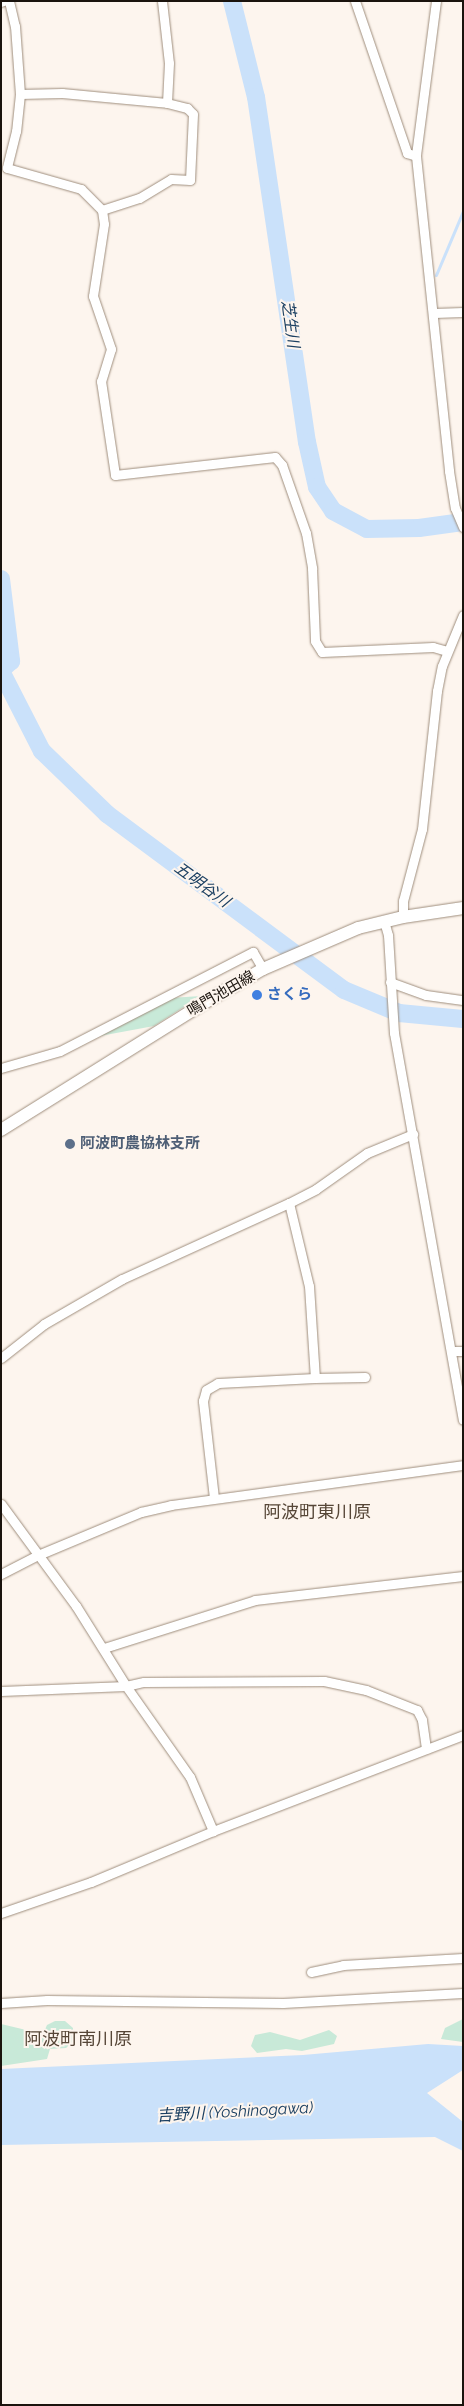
<!DOCTYPE html>
<meta charset="utf-8">
<style>
body{margin:0}
#map{position:relative;width:464px;height:2406px;overflow:hidden;background:#fdf5ee;font-family:Raleway,"Noto Sans JP",sans-serif}
div>[style]{position:absolute}
.green>*{inset:0;background:#c8e9d8}
.water>*{inset:0;background:#cae1fa}
.stream>*{height:3px;margin:-1.5px;padding:0 1.5px;transform-origin:1.5px;border-radius:1.5px;background:#cae1fa}
.river>*{height:18px;margin:-9px;padding:0 9px;transform-origin:9px;border-radius:9px;background:#cae1fa}
.roads{filter:drop-shadow(0 0 1px #9f8e7d) drop-shadow(0 0 1px #9f8e7d)}
.minor>*{height:9px;margin:-4.5px;padding:0 4.5px;transform-origin:4.5px;border-radius:4.5px;background:#fff}
.tertiary>*{height:10px;margin:-5px;padding:0 5px;transform-origin:5px;border-radius:5px;background:#fff}
.primary>*{height:12px;margin:-6px;padding:0 6px;transform-origin:6px;border-radius:6px;background:#fff}
.dots>*{width:14px;height:14px;translate:-50% -50%;box-sizing:border-box;border:2px solid #fdf5ee;border-radius:50%}
span{translate:-50% -50%;white-space:nowrap;text-align:center;line-height:1.15;-webkit-text-stroke:4px #fdf5ee;paint-order:stroke}
.street-label{font-size:15px;color:#1a130d}
.shop-label{font-size:15px;color:#366cbe;font-weight:700}
.left{translate:0 -50%;text-align:left}
.service-label{font-size:15px;color:#4e5e75;font-weight:700}
.water-label{font-size:16px;color:#1c4062;font-style:italic}
.quarter-label{font-size:18px;color:#564637}
.frame{position:absolute;inset:0;border:2px solid #1a130d;pointer-events:none}
</style>
<div id="map">
<div class="green">
<i style="clip-path:polygon(201px 996px,154px 1026px,100px 1036px,170px 998px)"></i>
<i style="clip-path:polygon(463px 2019px,463px 2042px,441px 2039px,445px 2028px)"></i>
<i style="clip-path:polygon(55px 2021px,65px 2021px,73px 2028px,73px 2041px,66px 2048px,50px 2049px,47px 2059px,1px 2066px,1px 2024px,43px 2034px,47px 2025px)"></i>
<i style="clip-path:polygon(329px 2030px,337px 2036px,334px 2044px,302px 2051px,286px 2049px,257px 2053px,251px 2046px,255px 2035px,270px 2032px,300px 2040px)"></i>
</div>
<div class="water">
<i style="clip-path:polygon(428px 2044px,463px 2046px,463px 2070px,427px 2093px,463px 2122px,463px 2151px,435px 2137px,1px 2145px,1px 2069px,303px 2055px)"></i>
</div>
<div class="stream">
<i style="left:436px;top:275px;width:69px;rotate:-67.1deg"></i>
</div>
<div class="river">
<i style="left:232px;top:1px;width:99px;rotate:76deg"></i>
<i style="left:256px;top:97px;width:349px;rotate:81.6deg"></i>
<i style="left:307px;top:442px;width:46px;rotate:77.5deg"></i>
<i style="left:317px;top:487px;width:29px;rotate:56deg"></i>
<i style="left:333px;top:511px;width:38px;rotate:28deg"></i>
<i style="left:367px;top:529px;width:52px;rotate:-1.1deg"></i>
<i style="left:419px;top:528px;width:44px;rotate:-7.8deg"></i>
<i style="left:1px;top:579px;width:83px;rotate:83deg"></i>
<i style="left:11px;top:661px;width:13px;rotate:138deg"></i>
<i style="left:1px;top:671px;width:90px;rotate:62.9deg"></i>
<i style="left:42px;top:751px;width:91px;rotate:44.1deg"></i>
<i style="left:107px;top:814px;width:295px;rotate:36.6deg"></i>
<i style="left:344px;top:990px;width:60px;rotate:22.7deg"></i>
<i style="left:399px;top:1013px;width:64px;rotate:5.4deg"></i>
</div>
<div class="roads">
<div class="minor">
<i style="left:9px;top:1px;width:26px;rotate:77deg"></i>
<i style="left:15px;top:26px;width:68px;rotate:85.8deg"></i>
<i style="left:20px;top:94px;width:37px;rotate:96deg"></i>
<i style="left:16px;top:131px;width:38px;rotate:104deg"></i>
<i style="left:7px;top:168px;width:77px;rotate:15.8deg"></i>
<i style="left:81px;top:189px;width:30px;rotate:45deg"></i>
<i style="left:102px;top:210px;width:14px;rotate:82deg"></i>
<i style="left:104px;top:224px;width:73px;rotate:98.7deg"></i>
<i style="left:93px;top:296px;width:56px;rotate:71.2deg"></i>
<i style="left:111px;top:349px;width:34px;rotate:107deg"></i>
<i style="left:101px;top:381px;width:95px;rotate:81.5deg"></i>
<i style="left:115px;top:475px;width:161px;rotate:-6.4deg"></i>
<i style="left:275px;top:457px;width:11px;rotate:49deg"></i>
<i style="left:282px;top:465px;width:72px;rotate:70.6deg"></i>
<i style="left:306px;top:533px;width:36px;rotate:80deg"></i>
<i style="left:312px;top:568px;width:73px;rotate:87.6deg"></i>
<i style="left:315px;top:641px;width:13px;rotate:58deg"></i>
<i style="left:322px;top:652px;width:111px;rotate:-2.6deg"></i>
<i style="left:433px;top:647px;width:15px;rotate:16deg"></i>
<i style="left:162px;top:1px;width:62px;rotate:83.6deg"></i>
<i style="left:169px;top:63px;width:40px;rotate:92.9deg"></i>
<i style="left:355px;top:1px;width:161px;rotate:71.1deg"></i>
<i style="left:407px;top:153px;width:9px;rotate:18deg"></i>
<i style="left:436px;top:1px;width:156px;rotate:97.4deg"></i>
<i style="left:416px;top:156px;width:317px;rotate:84deg"></i>
<i style="left:449px;top:471px;width:37px;rotate:81deg"></i>
<i style="left:455px;top:508px;width:21px;rotate:67deg"></i>
<i style="left:20px;top:94px;width:42px;rotate:-1.4deg"></i>
<i style="left:62px;top:93px;width:105px;rotate:5.4deg"></i>
<i style="left:167px;top:103px;width:21px;rotate:14deg"></i>
<i style="left:187px;top:108px;width:8px;rotate:45deg"></i>
<i style="left:193px;top:114px;width:66px;rotate:92.6deg"></i>
<i style="left:190px;top:180px;width:19px;rotate:-177deg"></i>
<i style="left:171px;top:179px;width:37px;rotate:149deg"></i>
<i style="left:139px;top:198px;width:39px;rotate:162deg"></i>
<i style="left:434px;top:313px;width:29px;rotate:-2deg"></i>
<i style="left:403px;top:917px;width:16px;rotate:-90deg"></i>
<i style="left:403px;top:901px;width:74px;rotate:-75.2deg"></i>
<i style="left:422px;top:829px;width:139px;rotate:-83.8deg"></i>
<i style="left:437px;top:691px;width:25px;rotate:-79deg"></i>
<i style="left:442px;top:666px;width:55px;rotate:-67.6deg"></i>
<i style="left:384px;top:921px;width:15px;rotate:74deg"></i>
<i style="left:388px;top:935px;width:98px;rotate:86.5deg"></i>
<i style="left:394px;top:1033px;width:393px;rotate:79.9deg"></i>
<i style="left:390px;top:982px;width:38px;rotate:20deg"></i>
<i style="left:426px;top:995px;width:37px;rotate:8deg"></i>
<i style="left:1px;top:1068px;width:61px;rotate:-16.1deg"></i>
<i style="left:60px;top:1051px;width:217px;rotate:-27.2deg"></i>
<i style="left:253px;top:952px;width:20px;rotate:60deg"></i>
<i style="left:289px;top:1203px;width:85px;rotate:76.5deg"></i>
<i style="left:309px;top:1286px;width:92px;rotate:86.3deg"></i>
<i style="left:315px;top:1378px;width:50px;rotate:-1.1deg"></i>
<i style="left:451px;top:1351px;width:12px"></i>
<i style="left:1px;top:1358px;width:55px;rotate:-38.3deg"></i>
<i style="left:44px;top:1324px;width:90px;rotate:-30deg"></i>
<i style="left:122px;top:1279px;width:183px;rotate:-24.5deg"></i>
<i style="left:289px;top:1203px;width:30px;rotate:-27deg"></i>
<i style="left:316px;top:1189px;width:62px;rotate:-35.2deg"></i>
<i style="left:367px;top:1153px;width:50px;rotate:-22.4deg"></i>
<i style="left:214px;top:1498px;width:98px;rotate:-96.5deg"></i>
<i style="left:203px;top:1401px;width:11px;rotate:-75deg"></i>
<i style="left:206px;top:1390px;width:14px;rotate:-30deg"></i>
<i style="left:218px;top:1383px;width:97px;rotate:-3deg"></i>
<i style="left:1px;top:1504px;width:127px;rotate:53.7deg"></i>
<i style="left:76px;top:1606px;width:94px;rotate:58deg"></i>
<i style="left:126px;top:1686px;width:111px;rotate:54.9deg"></i>
<i style="left:190px;top:1777px;width:59px;rotate:66.9deg"></i>
<i style="left:213px;top:1831px;width:268px;rotate:-21deg"></i>
<i style="left:1px;top:1574px;width:42px;rotate:-27.2deg"></i>
<i style="left:38px;top:1555px;width:112px;rotate:-22.7deg"></i>
<i style="left:141px;top:1512px;width:31px;rotate:-13deg"></i>
<i style="left:171px;top:1505px;width:295px;rotate:-7.8deg"></i>
<i style="left:104px;top:1648px;width:158px;rotate:-17.6deg"></i>
<i style="left:255px;top:1600px;width:209px;rotate:-6.6deg"></i>
<i style="left:1px;top:1691px;width:125px;rotate:-2.3deg"></i>
<i style="left:126px;top:1686px;width:18px;rotate:-13deg"></i>
<i style="left:144px;top:1682px;width:180px;rotate:-0.3deg"></i>
<i style="left:324px;top:1681px;width:43px;rotate:12.1deg"></i>
<i style="left:366px;top:1690px;width:55px;rotate:21.4deg"></i>
<i style="left:417px;top:1710px;width:11px;rotate:63deg"></i>
<i style="left:422px;top:1720px;width:29px;rotate:82deg"></i>
<i style="left:1px;top:1913px;width:95px;rotate:-19deg"></i>
<i style="left:91px;top:1882px;width:132px;rotate:-22.7deg"></i>
<i style="left:311px;top:1972px;width:33px;rotate:-12deg"></i>
<i style="left:343px;top:1965px;width:120px;rotate:-3.3deg"></i>
<i style="left:1px;top:2003px;width:46px;rotate:-3.7deg"></i>
<i style="left:47px;top:2000px;width:236px;rotate:0.7deg"></i>
<i style="left:283px;top:2003px;width:180px;rotate:-3.2deg"></i>
</div>
<div class="tertiary">
<i style="left:1px;top:2px;width:3px;rotate:-18deg"></i>
</div>
<div class="primary">
<i style="left:1px;top:1130px;width:245px;rotate:-32deg"></i>
<i style="left:209px;top:1000px;width:62px;rotate:-29.9deg"></i>
<i style="left:263px;top:969px;width:103px;rotate:-23.3deg"></i>
<i style="left:358px;top:928px;width:46px;rotate:-13.7deg"></i>
<i style="left:403px;top:917px;width:61px;rotate:-8.5deg"></i>
</div>
</div>
<div class="dots">
<i style="left:257px;top:995px;background:#3f7fe0"></i>
<i style="left:70px;top:1144px;background:#5c6f8a"></i>
</div>
<div class="street-label">
<span style="left:221px;top:994px;rotate:-30deg">鳴門池田線</span>
</div>
<div class="shop-label">
<span class="left" style="left:267px;top:995px">さくら</span>
</div>
<div class="service-label">
<span class="left" style="left:80px;top:1144px">阿波町農協林支所</span>
</div>
<div class="water-label">
<span style="left:290px;top:324px;rotate:82deg">芝生川</span>
<span style="left:202px;top:885px;rotate:36deg">五明谷川</span>
<span style="left:235px;top:2112px;rotate:-3deg">吉野川 (Yoshinogawa)</span>
</div>
<div class="quarter-label">
<span style="left:317px;top:1512px">阿波町東川原</span>
<span style="left:78px;top:2039px">阿波町南川原</span>
</div>
<div class="frame"></div>
</div>
